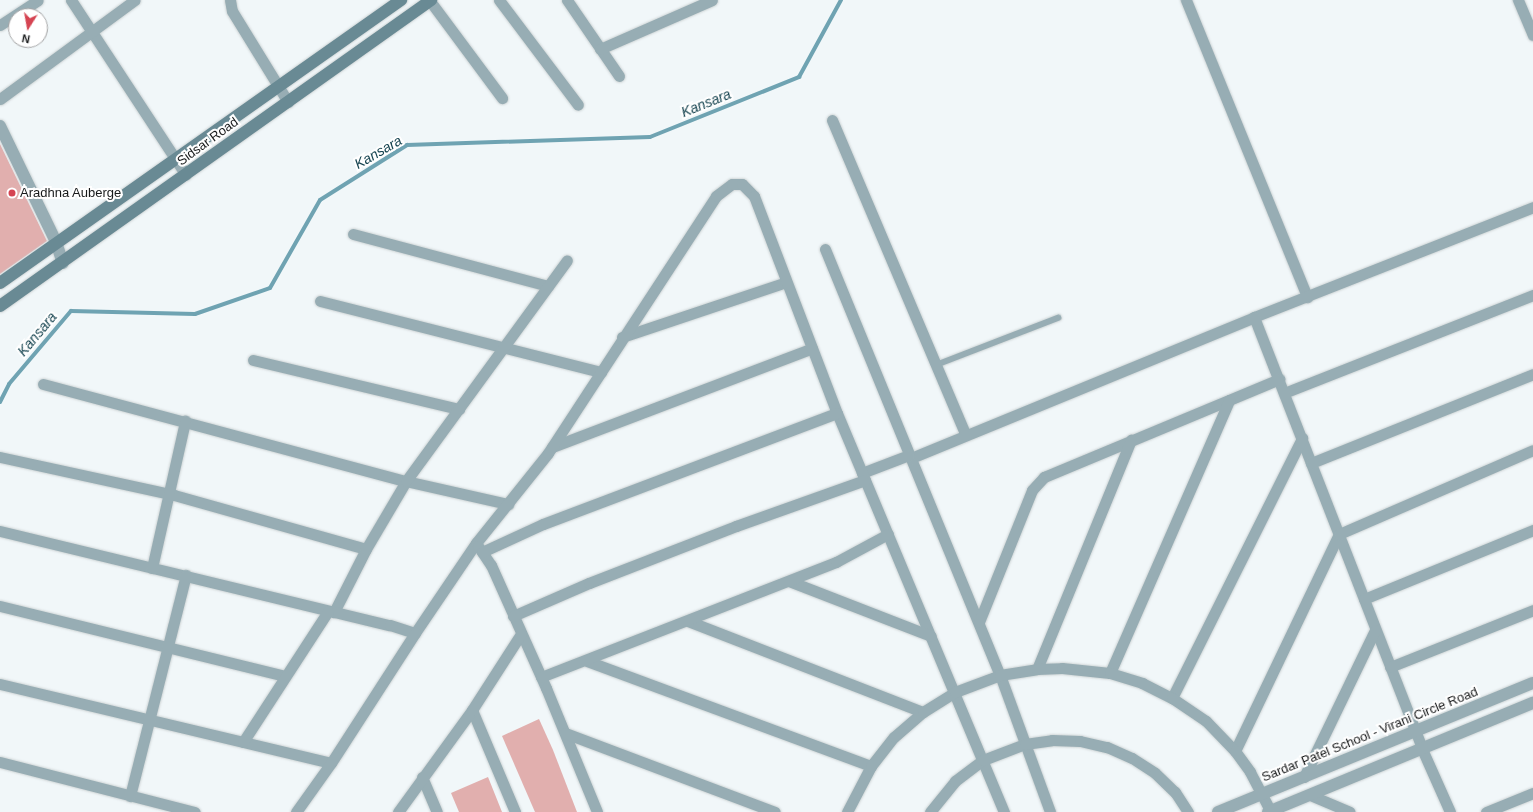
<!DOCTYPE html>
<style>
body{margin:0}
#map{position:relative;width:1533px;height:812px;overflow:hidden;background:#f1f7f9;font-family:Helvetica,sans-serif}
div>[style]{position:absolute}
.stream>*{height:4px;margin:-2px;padding:0 2px;transform-origin:2px;border-radius:2px;background:#6fa3b2}
.building>*{inset:0;background:#e1afae}
.roads{filter:drop-shadow(0 0 1px #ced4d5) drop-shadow(0 0 1px #ced4d5)}
.service>*{height:5.5px;margin:-2.75px;padding:0 2.75px;transform-origin:2.75px;border-radius:2.75px;background:#97adb4}
.minor>*{height:11px;margin:-5.5px;padding:0 5.5px;transform-origin:5.5px;border-radius:5.5px;background:#97adb4}
.tertiary>*{height:12px;margin:-6px;padding:0 6px;transform-origin:6px;border-radius:6px;background:#97adb4}
.secondary>*{height:12px;margin:-6px;padding:0 6px;transform-origin:6px;border-radius:6px;background:#698a94}
.dots>*{width:11px;height:11px;translate:-50% -50%;box-sizing:border-box;border:2px solid #fff;border-radius:50%}
span{translate:-50% -50%;white-space:nowrap;text-align:center;line-height:1.15;-webkit-text-stroke:4px #fff;paint-order:stroke}
.street-label{font-size:13px;color:#181a1b}
.poi-label{font-size:13px;color:#181a1b}
.left{translate:0 -50%;text-align:left}
.water-label{font-size:14px;color:#164450;font-style:italic}
.north{position:absolute;left:8px;top:8px;width:40px;height:40px;box-sizing:border-box;background:#fff;border:1px solid #a3a3a4;border-radius:50%;rotate:191deg;font-size:11px;font-weight:700;line-height:16px;text-align:center;color:#181a1b}
.north::after{content:'';display:block;margin:auto;width:14px;height:18px;background:#d54452;clip-path:polygon(50% 0,100% 100%,50% 72%,0 100%)}
</style>
<div id="map">
<div class="stream">
<i style="left:0;top:402px;width:20px;rotate:-63deg"></i>
<i style="left:9px;top:384px;width:96px;rotate:-49.7deg"></i>
<i style="left:71px;top:311px;width:124px;rotate:1.4deg"></i>
<i style="left:195px;top:314px;width:79px;rotate:-19.1deg"></i>
<i style="left:270px;top:288px;width:101px;rotate:-60.4deg"></i>
<i style="left:320px;top:200px;width:103px;rotate:-32.3deg"></i>
<i style="left:407px;top:145px;width:243px;rotate:-1.9deg"></i>
<i style="left:650px;top:137px;width:161px;rotate:-21.9deg"></i>
<i style="left:799px;top:77px;width:88px;rotate:-61.4deg"></i>
</div>
<div class="building">
<i style="clip-path:polygon(0 144px,47px 241px,0 274px)"></i>
<i style="clip-path:polygon(539px 719px,553px 750px,577px 812px,535px 812px,502px 736px)"></i>
<i style="clip-path:polygon(488px 777px,502px 812px,459px 812px,451px 793px)"></i>
</div>
<div class="roads">
<div class="service">
<i style="left:936px;top:365px;width:131px;rotate:-21.1deg"></i>
</div>
<div class="minor">
<i style="left:71px;top:0;width:209px;rotate:56.7deg"></i>
<i style="left:230px;top:0;width:11px;rotate:80deg"></i>
<i style="left:232px;top:11px;width:107px;rotate:58.4deg"></i>
<i style="left:499px;top:0;width:131px;rotate:53deg"></i>
<i style="left:567px;top:0;width:92px;rotate:55.6deg"></i>
<i style="left:1186px;top:0;width:321px;rotate:67.8deg"></i>
<i style="left:1518px;top:0;width:38px;rotate:67deg"></i>
<i style="left:430px;top:1px;width:121px;rotate:53.4deg"></i>
<i style="left:0;top:25px;width:45px;rotate:-33.3deg"></i>
<i style="left:600px;top:49px;width:122px;rotate:-23.6deg"></i>
<i style="left:0;top:99px;width:167px;rotate:-36.3deg"></i>
<i style="left:832px;top:120px;width:342px;rotate:67deg"></i>
<i style="left:353px;top:234px;width:202px;rotate:14.9deg"></i>
<i style="left:825px;top:249px;width:461px;rotate:67.7deg"></i>
<i style="left:1000px;top:675px;width:146px;rotate:69.9deg"></i>
<i style="left:320px;top:301px;width:290px;rotate:14.2deg"></i>
<i style="left:1254px;top:317px;width:300px;rotate:-21.5deg"></i>
<i style="left:622px;top:337px;width:173px;rotate:-18.5deg"></i>
<i style="left:253px;top:360px;width:212px;rotate:13.4deg"></i>
<i style="left:43px;top:384px;width:376px;rotate:15deg"></i>
<i style="left:406px;top:481px;width:105px;rotate:12.7deg"></i>
<i style="left:1284px;top:393px;width:268px;rotate:-21.5deg"></i>
<i style="left:552px;top:447px;width:278px;rotate:-20.8deg"></i>
<i style="left:0;top:457px;width:178px;rotate:12.3deg"></i>
<i style="left:174px;top:495px;width:199px;rotate:15.7deg"></i>
<i style="left:366px;top:549px;width:71px;rotate:116.9deg"></i>
<i style="left:911px;top:458px;width:371px;rotate:-22.3deg"></i>
<i style="left:1254px;top:317px;width:464px;rotate:68.7deg"></i>
<i style="left:1422px;top:749px;width:69px;rotate:66deg"></i>
<i style="left:1311px;top:463px;width:239px;rotate:-21.8deg"></i>
<i style="left:862px;top:473px;width:50px;rotate:-21deg"></i>
<i style="left:0;top:531px;width:401px;rotate:13.6deg"></i>
<i style="left:390px;top:625px;width:26px;rotate:18deg"></i>
<i style="left:415px;top:633px;width:109px;rotate:-55.9deg"></i>
<i style="left:476px;top:543px;width:115px;rotate:-51.3deg"></i>
<i style="left:548px;top:453px;width:307px;rotate:-56.8deg"></i>
<i style="left:716px;top:196px;width:20px;rotate:-37deg"></i>
<i style="left:732px;top:184px;width:10px"></i>
<i style="left:742px;top:184px;width:17px;rotate:45deg"></i>
<i style="left:754px;top:196px;width:232px;rotate:69.1deg"></i>
<i style="left:837px;top:413px;width:433px;rotate:67.3deg"></i>
<i style="left:478px;top:546px;width:23px;rotate:56deg"></i>
<i style="left:491px;top:565px;width:135px;rotate:65.9deg"></i>
<i style="left:546px;top:688px;width:134px;rotate:67.6deg"></i>
<i style="left:366px;top:549px;width:79px;rotate:-59.5deg"></i>
<i style="left:406px;top:481px;width:273px;rotate:-53.9deg"></i>
<i style="left:482px;top:552px;width:67px;rotate:-24.7deg"></i>
<i style="left:543px;top:524px;width:314px;rotate:-20.7deg"></i>
<i style="left:152px;top:568px;width:151px;rotate:-77.3deg"></i>
<i style="left:789px;top:581px;width:152px;rotate:21.2deg"></i>
<i style="left:1364px;top:599px;width:183px;rotate:-22.2deg"></i>
<i style="left:0;top:606px;width:293px;rotate:13.8deg"></i>
<i style="left:513px;top:616px;width:83px;rotate:-23.5deg"></i>
<i style="left:589px;top:583px;width:158px;rotate:-21.2deg"></i>
<i style="left:736px;top:526px;width:137px;rotate:-19.6deg"></i>
<i style="left:688px;top:621px;width:252px;rotate:21.2deg"></i>
<i style="left:979px;top:622px;width:142px;rotate:-68.1deg"></i>
<i style="left:1032px;top:490px;width:18px;rotate:-47deg"></i>
<i style="left:1044px;top:477px;width:255px;rotate:-22.6deg"></i>
<i style="left:587px;top:661px;width:303px;rotate:20.3deg"></i>
<i style="left:1390px;top:667px;width:154px;rotate:-21.7deg"></i>
<i style="left:1037px;top:669px;width:248px;rotate:-67.7deg"></i>
<i style="left:1110px;top:673px;width:298px;rotate:-66.4deg"></i>
<i style="left:541px;top:677px;width:317px;rotate:-21.3deg"></i>
<i style="left:836px;top:562px;width:59px;rotate:-28.3deg"></i>
<i style="left:0;top:684px;width:340px;rotate:13.4deg"></i>
<i style="left:1172px;top:698px;width:291px;rotate:-63.4deg"></i>
<i style="left:472px;top:710px;width:111px;rotate:67.1deg"></i>
<i style="left:565px;top:733px;width:224px;rotate:20.6deg"></i>
<i style="left:243px;top:742px;width:156px;rotate:-57deg"></i>
<i style="left:1235px;top:751px;width:241px;rotate:-64.4deg"></i>
<i style="left:1339px;top:534px;width:211px;rotate:-23.4deg"></i>
<i style="left:0;top:762px;width:201px;rotate:14.4deg"></i>
<i style="left:422px;top:777px;width:38px;rotate:67deg"></i>
<i style="left:1304px;top:777px;width:163px;rotate:-64.2deg"></i>
<i style="left:1310px;top:795px;width:43px;rotate:23deg"></i>
<i style="left:130px;top:796px;width:228px;rotate:-75.8deg"></i>
<i style="left:296px;top:812px;width:60px;rotate:-54.5deg"></i>
<i style="left:331px;top:763px;width:155px;rotate:-57.1deg"></i>
<i style="left:398px;top:812px;width:126px;rotate:-54deg"></i>
<i style="left:472px;top:710px;width:90px;rotate:-57.2deg"></i>
<i style="left:847px;top:812px;width:52px;rotate:-62.4deg"></i>
<i style="left:871px;top:766px;width:37px;rotate:-52deg"></i>
<i style="left:894px;top:737px;width:38px;rotate:-41deg"></i>
<i style="left:923px;top:712px;width:38px;rotate:-32deg"></i>
<i style="left:955px;top:692px;width:48px;rotate:-20.7deg"></i>
<i style="left:1000px;top:675px;width:37px;rotate:-9deg"></i>
<i style="left:1037px;top:669px;width:25px;rotate:-2deg"></i>
<i style="left:1062px;top:668px;width:48px;rotate:5.9deg"></i>
<i style="left:1110px;top:673px;width:34px;rotate:17deg"></i>
<i style="left:1142px;top:683px;width:34px;rotate:27deg"></i>
<i style="left:1172px;top:698px;width:41px;rotate:34.1deg"></i>
<i style="left:1206px;top:721px;width:42px;rotate:46deg"></i>
<i style="left:1235px;top:751px;width:26px;rotate:54deg"></i>
<i style="left:1250px;top:772px;width:45px;rotate:62.3deg"></i>
<i style="left:930px;top:812px;width:40px;rotate:-51deg"></i>
<i style="left:955px;top:781px;width:35px;rotate:-37deg"></i>
<i style="left:983px;top:760px;width:45px;rotate:-20.9deg"></i>
<i style="left:1025px;top:744px;width:27px;rotate:-8deg"></i>
<i style="left:1052px;top:740px;width:28px;rotate:2deg"></i>
<i style="left:1080px;top:741px;width:28px;rotate:13deg"></i>
<i style="left:1107px;top:747px;width:27px;rotate:24deg"></i>
<i style="left:1132px;top:758px;width:27px;rotate:33deg"></i>
<i style="left:1155px;top:773px;width:28px;rotate:44deg"></i>
<i style="left:1175px;top:792px;width:24px;rotate:57deg"></i>
<i style="left:1486px;top:812px;width:51px;rotate:-22deg"></i>
</div>
<div class="tertiary">
<i style="left:0;top:126px;width:129px;rotate:64.2deg"></i>
<i style="left:56px;top:242px;width:22px;rotate:72deg"></i>
<i style="left:1218px;top:812px;width:340px;rotate:-22.3deg"></i>
<i style="left:1268px;top:812px;width:287px;rotate:-22.4deg"></i>
</div>
<div class="secondary">
<i style="left:0;top:283px;width:491px;rotate:-35.2deg"></i>
<i style="left:0;top:306px;width:529px;rotate:-35.37deg"></i>
</div>
</div>
<div class="dots">
<i style="left:12px;top:193px;background:#d54452"></i>
</div>
<div class="street-label">
<span style="left:208px;top:142px;rotate:-36deg">Sidsar Road</span>
<span style="left:1370px;top:735px;rotate:-22deg">Sardar Patel School - Virani Circle Road</span>
</div>
<div class="poi-label">
<span class="left" style="left:20px;top:193px">Aradhna Auberge</span>
</div>
<div class="water-label">
<span style="left:706px;top:103px;rotate:-22deg">Kansara</span>
<span style="left:378px;top:152px;rotate:-30deg">Kansara</span>
<span style="left:37px;top:334px;rotate:-50deg">Kansara</span>
</div>
<div class="north">N</div>
</div>
